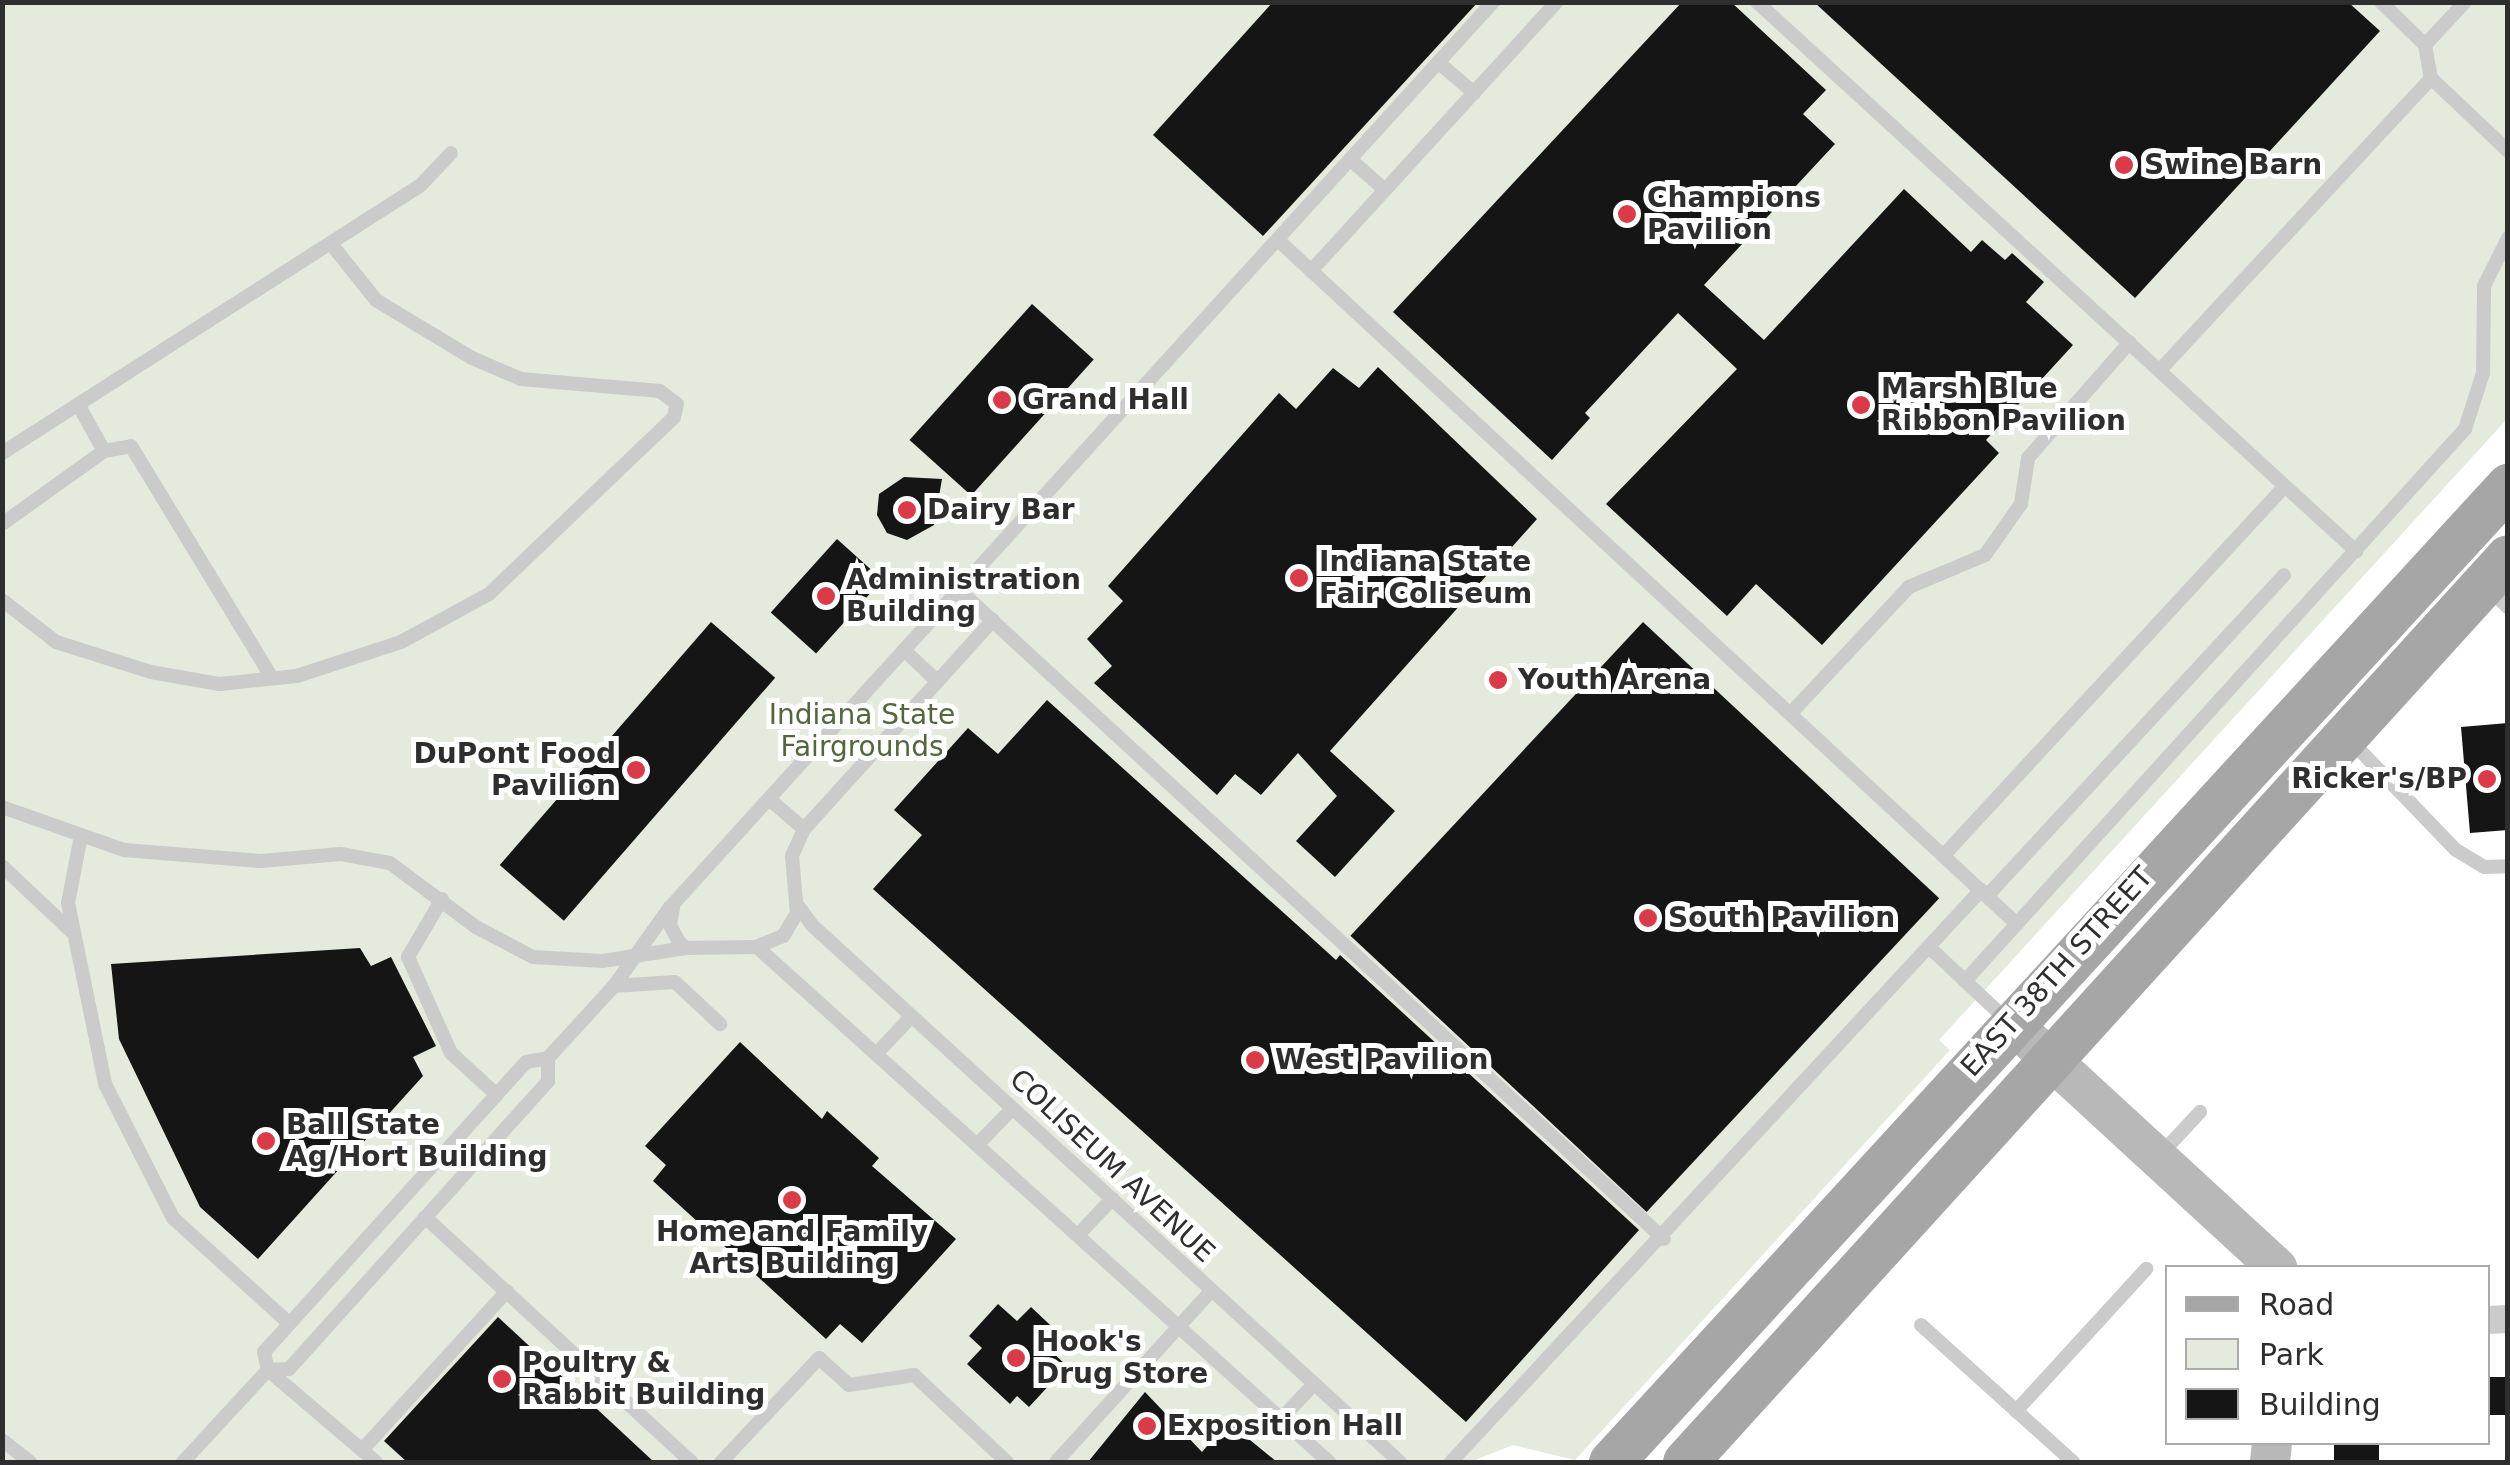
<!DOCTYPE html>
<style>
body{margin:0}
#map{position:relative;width:2510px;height:1465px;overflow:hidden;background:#fff;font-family:"DejaVu Sans",sans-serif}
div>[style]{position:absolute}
.green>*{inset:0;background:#e4eadc}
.building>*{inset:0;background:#151515;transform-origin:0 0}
.lane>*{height:14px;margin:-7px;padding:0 7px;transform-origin:7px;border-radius:7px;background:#cbcbcb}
.street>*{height:28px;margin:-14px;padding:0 14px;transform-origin:14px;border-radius:14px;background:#cbcbcb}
.secondary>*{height:40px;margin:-20px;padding:0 20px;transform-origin:20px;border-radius:20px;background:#b8b8b8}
.primary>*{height:45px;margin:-22.5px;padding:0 22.5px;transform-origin:22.5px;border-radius:22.5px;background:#a6a6a6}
.dots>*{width:28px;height:28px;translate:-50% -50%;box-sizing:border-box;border:5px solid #fff;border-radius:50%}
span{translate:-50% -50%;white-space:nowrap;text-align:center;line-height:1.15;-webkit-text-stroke:10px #fff;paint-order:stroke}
.poi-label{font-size:28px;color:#2e2e2e;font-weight:700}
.left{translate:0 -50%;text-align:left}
.right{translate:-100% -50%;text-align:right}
.park-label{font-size:28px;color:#51673e}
.street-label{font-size:28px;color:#2e2e2e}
.frame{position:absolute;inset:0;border:5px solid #2e2e2e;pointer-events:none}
.legend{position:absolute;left:2165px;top:1265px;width:325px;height:180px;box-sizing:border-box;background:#fff;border:2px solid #ababab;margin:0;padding:12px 18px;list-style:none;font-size:30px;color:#2e2e2e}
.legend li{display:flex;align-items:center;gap:20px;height:50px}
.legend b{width:50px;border:2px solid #ababab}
</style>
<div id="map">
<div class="green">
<i style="clip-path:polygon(3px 3px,2507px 3px,2507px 419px,1939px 1040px,1950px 1050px,1575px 1460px,1513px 1445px,1470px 1462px,3px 1462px)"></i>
</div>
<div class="building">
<i style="clip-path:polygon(1273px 2px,1478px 2px,1263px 236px,1153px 135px)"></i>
<i style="clip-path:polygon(1682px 2px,1731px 2px,1826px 90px,1803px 114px,1835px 144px,1704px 285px,1764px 340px,1904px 189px,1971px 252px,1982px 240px,2005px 260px,2012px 253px,2044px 282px,2026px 302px,2073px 345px,1986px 440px,1999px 453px,1822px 645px,1756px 584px,1727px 616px,1606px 504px,1737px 369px,1678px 313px,1585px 413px,1590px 418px,1552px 460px,1393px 312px)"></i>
<i style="clip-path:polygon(1814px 2px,2348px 2px,2380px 31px,2135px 298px)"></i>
<i style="left:1032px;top:304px;width:83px;height:183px;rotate:42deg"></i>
<i style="clip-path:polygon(1378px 367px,1537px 519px,1330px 751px,1395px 811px,1335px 877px,1296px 841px,1337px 796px,1298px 753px,1261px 795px,1235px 774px,1217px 795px,1094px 683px,1112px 666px,1087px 639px,1123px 601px,1108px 586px,1279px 393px,1296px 409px,1333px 368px,1359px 388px)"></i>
<i style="clip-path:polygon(904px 477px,942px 479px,934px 525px,907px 540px,887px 533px,877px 515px,879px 494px)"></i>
<i style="left:837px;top:539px;width:61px;height:99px;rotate:42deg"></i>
<i style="left:711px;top:622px;width:85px;height:322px;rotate:41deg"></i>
<i style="left:1643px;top:622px;width:405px;height:429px;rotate:43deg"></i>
<i style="clip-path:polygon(1047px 700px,1336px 960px,1340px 955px,1639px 1230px,1466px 1422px,873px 889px,922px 835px,894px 810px,968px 728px,998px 754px)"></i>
<i style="clip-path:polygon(2508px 723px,2508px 830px,2470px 833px,2461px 727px)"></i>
<i style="clip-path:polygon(360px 948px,371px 966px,391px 957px,436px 1046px,413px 1057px,423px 1076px,258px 1259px,200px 1207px,119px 1039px,111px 964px)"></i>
<i style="clip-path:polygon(740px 1042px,822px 1119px,827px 1111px,879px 1158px,872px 1166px,956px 1239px,862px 1343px,840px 1324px,826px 1339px,653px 1181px,666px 1165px,645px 1146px)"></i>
<i style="clip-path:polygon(998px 1304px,1017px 1321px,1031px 1307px,1064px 1338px,1051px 1351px,1067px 1366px,1029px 1407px,1017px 1396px,1010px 1404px,967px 1364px,982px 1348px,969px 1336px)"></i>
<i style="clip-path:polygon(498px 1317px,654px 1462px,407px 1462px,384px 1441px)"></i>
<i style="left:2508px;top:1377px;width:38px;height:20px;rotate:90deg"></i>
<i style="clip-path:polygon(1145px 1392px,1202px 1452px,1228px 1422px,1277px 1462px,1088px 1462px)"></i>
<i style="left:2334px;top:1442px;width:45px;height:20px"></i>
</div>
<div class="lane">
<i style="left:1757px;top:2px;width:813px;rotate:42.51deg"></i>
<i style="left:2381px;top:2px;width:62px;rotate:44.3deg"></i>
<i style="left:2425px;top:45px;width:34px;rotate:80deg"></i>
<i style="left:2431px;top:78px;width:106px;rotate:43.5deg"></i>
<i style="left:2425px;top:45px;width:59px;rotate:-47.1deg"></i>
<i style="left:1438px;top:62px;width:48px;rotate:40.7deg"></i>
<i style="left:1351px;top:160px;width:45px;rotate:41.4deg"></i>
<i style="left:1278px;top:240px;width:1007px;rotate:42.79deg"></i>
<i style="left:1311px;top:271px;width:365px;rotate:-47.6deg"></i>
<i style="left:2160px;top:370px;width:398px;rotate:-47.1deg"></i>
<i style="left:104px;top:451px;width:27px;rotate:-10deg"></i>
<i style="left:131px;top:446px;width:271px;rotate:58.7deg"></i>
<i style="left:2px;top:453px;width:496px;rotate:-32.6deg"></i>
<i style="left:420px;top:186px;width:45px;rotate:-46.8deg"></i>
<i style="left:2px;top:524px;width:125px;rotate:-35.6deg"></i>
<i style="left:104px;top:451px;width:51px;rotate:-119.1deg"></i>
<i style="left:2487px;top:587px;width:29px;rotate:44deg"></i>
<i style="left:959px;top:590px;width:958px;rotate:42.63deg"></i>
<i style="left:2px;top:600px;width:68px;rotate:37.9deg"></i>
<i style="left:56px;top:642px;width:100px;rotate:17.5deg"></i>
<i style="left:151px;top:672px;width:70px;rotate:9.9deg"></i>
<i style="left:220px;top:684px;width:77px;rotate:-5.9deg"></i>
<i style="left:297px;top:676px;width:109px;rotate:-18.1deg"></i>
<i style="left:401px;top:642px;width:100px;rotate:-28.6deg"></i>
<i style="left:489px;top:594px;width:256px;rotate:-43.7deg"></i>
<i style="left:674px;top:417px;width:13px;rotate:-77deg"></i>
<i style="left:677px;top:404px;width:21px;rotate:-143deg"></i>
<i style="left:660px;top:391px;width:140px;rotate:-175.1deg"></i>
<i style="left:521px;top:379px;width:53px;rotate:-156.8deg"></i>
<i style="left:472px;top:358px;width:112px;rotate:-148.9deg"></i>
<i style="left:376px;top:300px;width:70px;rotate:-128.7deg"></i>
<i style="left:993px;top:620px;width:282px;rotate:132.1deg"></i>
<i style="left:804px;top:829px;width:30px;rotate:114deg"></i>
<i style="left:792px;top:856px;width:57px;rotate:85deg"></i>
<i style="left:797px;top:913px;width:27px;rotate:121deg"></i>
<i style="left:783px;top:936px;width:29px;rotate:158deg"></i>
<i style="left:756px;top:947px;width:70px;rotate:179.2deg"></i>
<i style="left:686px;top:948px;width:9px;rotate:-139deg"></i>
<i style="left:679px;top:942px;width:19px;rotate:-118deg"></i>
<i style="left:670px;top:925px;width:22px;rotate:-80deg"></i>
<i style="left:674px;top:903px;width:1218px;rotate:-47.73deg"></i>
<i style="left:904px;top:650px;width:45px;rotate:43.2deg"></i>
<i style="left:1791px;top:713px;width:173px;rotate:-46.9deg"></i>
<i style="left:1909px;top:587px;width:82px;rotate:-22.8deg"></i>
<i style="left:1985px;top:555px;width:62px;rotate:-54.8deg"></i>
<i style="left:2021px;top:504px;width:47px;rotate:-81.3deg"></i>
<i style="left:2028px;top:458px;width:154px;rotate:-48.7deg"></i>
<i style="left:2350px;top:740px;width:153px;rotate:46.1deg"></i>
<i style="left:2456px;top:850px;width:33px;rotate:31deg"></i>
<i style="left:2484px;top:867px;width:24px;rotate:-2deg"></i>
<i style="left:769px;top:799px;width:46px;rotate:40.6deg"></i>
<i style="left:2px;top:807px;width:129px;rotate:19.4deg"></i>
<i style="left:124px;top:850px;width:137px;rotate:4.6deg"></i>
<i style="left:261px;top:861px;width:80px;rotate:-5deg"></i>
<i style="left:341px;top:854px;width:50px;rotate:10.4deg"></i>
<i style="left:390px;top:863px;width:107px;rotate:36.7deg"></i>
<i style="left:476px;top:927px;width:64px;rotate:27.8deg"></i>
<i style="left:533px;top:957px;width:69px;rotate:3.3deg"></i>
<i style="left:602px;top:961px;width:85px;rotate:-8.8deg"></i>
<i style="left:81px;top:836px;width:68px;rotate:101deg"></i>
<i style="left:68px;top:903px;width:185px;rotate:78.4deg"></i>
<i style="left:105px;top:1084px;width:150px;rotate:63.1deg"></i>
<i style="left:173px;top:1218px;width:156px;rotate:42.2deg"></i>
<i style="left:1944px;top:855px;width:502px;rotate:-47.26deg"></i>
<i style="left:2px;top:866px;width:98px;rotate:43.3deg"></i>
<i style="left:1987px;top:896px;width:437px;rotate:-47.2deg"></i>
<i style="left:442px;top:899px;width:67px;rotate:120.4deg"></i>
<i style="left:408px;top:957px;width:105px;rotate:65.9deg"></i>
<i style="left:451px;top:1053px;width:62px;rotate:42.4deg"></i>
<i style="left:796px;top:903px;width:29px;rotate:54deg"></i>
<i style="left:813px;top:926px;width:795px;rotate:42.4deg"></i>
<i style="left:757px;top:947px;width:770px;rotate:42deg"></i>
<i style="left:1929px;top:947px;width:111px;rotate:43.2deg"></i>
<i style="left:1965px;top:981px;width:745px;rotate:-47.83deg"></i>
<i style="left:2465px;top:429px;width:59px;rotate:-72.2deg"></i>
<i style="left:2483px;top:373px;width:87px;rotate:-89.3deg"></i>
<i style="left:2484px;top:286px;width:54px;rotate:-63.4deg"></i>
<i style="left:614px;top:986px;width:61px;rotate:-3.8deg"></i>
<i style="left:675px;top:982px;width:62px;rotate:43deg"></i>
<i style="left:878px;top:1052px;width:48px;rotate:-46.7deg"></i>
<i style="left:978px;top:1144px;width:50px;rotate:-45.8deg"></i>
<i style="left:2160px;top:1155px;width:59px;rotate:-47.1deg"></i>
<i style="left:425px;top:1217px;width:362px;rotate:42.6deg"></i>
<i style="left:1078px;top:1235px;width:50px;rotate:-46.6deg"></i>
<i style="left:1921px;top:1325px;width:205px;rotate:42deg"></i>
<i style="left:2016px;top:1411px;width:193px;rotate:-47.5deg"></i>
<i style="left:1281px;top:1419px;width:47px;rotate:-46.7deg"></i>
<i style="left:2px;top:1440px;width:36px;rotate:38deg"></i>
<i style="left:362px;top:1450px;width:215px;rotate:-47.6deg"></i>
<i style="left:183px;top:1462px;width:125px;rotate:-47.3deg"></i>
<i style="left:268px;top:1370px;width:21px;rotate:-3deg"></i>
<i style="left:289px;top:1369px;width:387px;rotate:-48deg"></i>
<i style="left:548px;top:1081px;width:23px;rotate:-90deg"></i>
<i style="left:376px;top:1462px;width:142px;rotate:-139.6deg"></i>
<i style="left:268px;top:1370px;width:18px;rotate:-103deg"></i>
<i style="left:264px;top:1352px;width:391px;rotate:-47.9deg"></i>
<i style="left:526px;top:1062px;width:22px;rotate:-10deg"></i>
<i style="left:548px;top:1058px;width:98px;rotate:-47.5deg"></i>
<i style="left:614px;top:986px;width:97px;rotate:-54.7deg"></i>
<i style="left:721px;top:1462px;width:143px;rotate:-46.7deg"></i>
<i style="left:819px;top:1358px;width:40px;rotate:42deg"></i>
<i style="left:849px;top:1385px;width:66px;rotate:-8.7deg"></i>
<i style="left:914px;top:1375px;width:127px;rotate:43.1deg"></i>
<i style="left:1056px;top:1462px;width:231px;rotate:-47.8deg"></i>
<i style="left:1451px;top:1462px;width:780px;rotate:-47.18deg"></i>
</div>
<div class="street">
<i style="left:2488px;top:1320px;width:20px;rotate:-3deg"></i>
</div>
<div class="secondary">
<i style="left:2011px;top:1023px;width:362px;rotate:42.6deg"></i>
<i style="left:2270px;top:1462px;width:20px;rotate:-84deg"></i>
</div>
<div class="primary">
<i style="left:1611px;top:1462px;width:1326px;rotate:-47.42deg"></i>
<i style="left:1685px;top:1462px;width:1223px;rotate:-47.72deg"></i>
</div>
<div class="dots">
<i style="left:2124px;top:165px;background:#da3b48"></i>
<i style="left:1627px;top:214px;background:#da3b48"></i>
<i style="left:1002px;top:400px;background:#da3b48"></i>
<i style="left:1861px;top:405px;background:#da3b48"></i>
<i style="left:907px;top:510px;background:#da3b48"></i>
<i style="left:1299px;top:578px;background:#da3b48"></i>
<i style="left:826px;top:596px;background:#da3b48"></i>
<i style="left:1498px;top:680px;background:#da3b48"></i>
<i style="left:636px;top:770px;background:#da3b48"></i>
<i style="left:2487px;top:779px;background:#da3b48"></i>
<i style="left:1648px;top:918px;background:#da3b48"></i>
<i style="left:1255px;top:1060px;background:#da3b48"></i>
<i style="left:266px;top:1141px;background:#da3b48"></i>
<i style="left:792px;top:1200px;background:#da3b48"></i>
<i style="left:1016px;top:1358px;background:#da3b48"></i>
<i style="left:502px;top:1379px;background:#da3b48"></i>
<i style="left:1147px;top:1426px;background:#da3b48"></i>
</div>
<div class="poi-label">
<span class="left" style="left:2144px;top:165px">Swine Barn</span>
<span class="left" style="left:1647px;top:214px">Champions<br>Pavilion</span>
<span class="left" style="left:1881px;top:405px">Marsh Blue<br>Ribbon Pavilion</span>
<span class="left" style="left:1022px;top:400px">Grand Hall</span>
<span class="left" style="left:927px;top:510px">Dairy Bar</span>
<span class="left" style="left:1319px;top:578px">Indiana State<br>Fair Coliseum</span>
<span class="left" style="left:846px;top:596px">Administration<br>Building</span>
<span class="left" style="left:1518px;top:680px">Youth Arena</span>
<span class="right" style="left:616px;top:770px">DuPont Food<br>Pavilion</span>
<span class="right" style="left:2467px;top:779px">Ricker's/BP</span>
<span class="left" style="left:1668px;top:918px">South Pavilion</span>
<span class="left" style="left:1275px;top:1060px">West Pavilion</span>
<span class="left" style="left:286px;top:1141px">Ball State<br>Ag/Hort Building</span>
<span style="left:792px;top:1248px">Home and Family<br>Arts Building</span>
<span class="left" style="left:1036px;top:1358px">Hook's<br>Drug Store</span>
<span class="left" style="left:522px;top:1379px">Poultry &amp;<br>Rabbit Building</span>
<span class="left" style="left:1167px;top:1426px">Exposition Hall</span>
</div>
<div class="park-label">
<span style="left:862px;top:731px">Indiana State<br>Fairgrounds</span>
</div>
<div class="street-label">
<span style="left:2057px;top:972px;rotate:-48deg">EAST 38TH STREET</span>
<span style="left:1112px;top:1166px;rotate:43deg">COLISEUM AVENUE</span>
</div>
<div class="frame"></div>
<ul class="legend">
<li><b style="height:12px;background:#a6a6a6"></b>Road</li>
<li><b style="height:28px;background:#e4eadc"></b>Park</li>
<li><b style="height:28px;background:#151515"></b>Building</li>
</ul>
</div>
